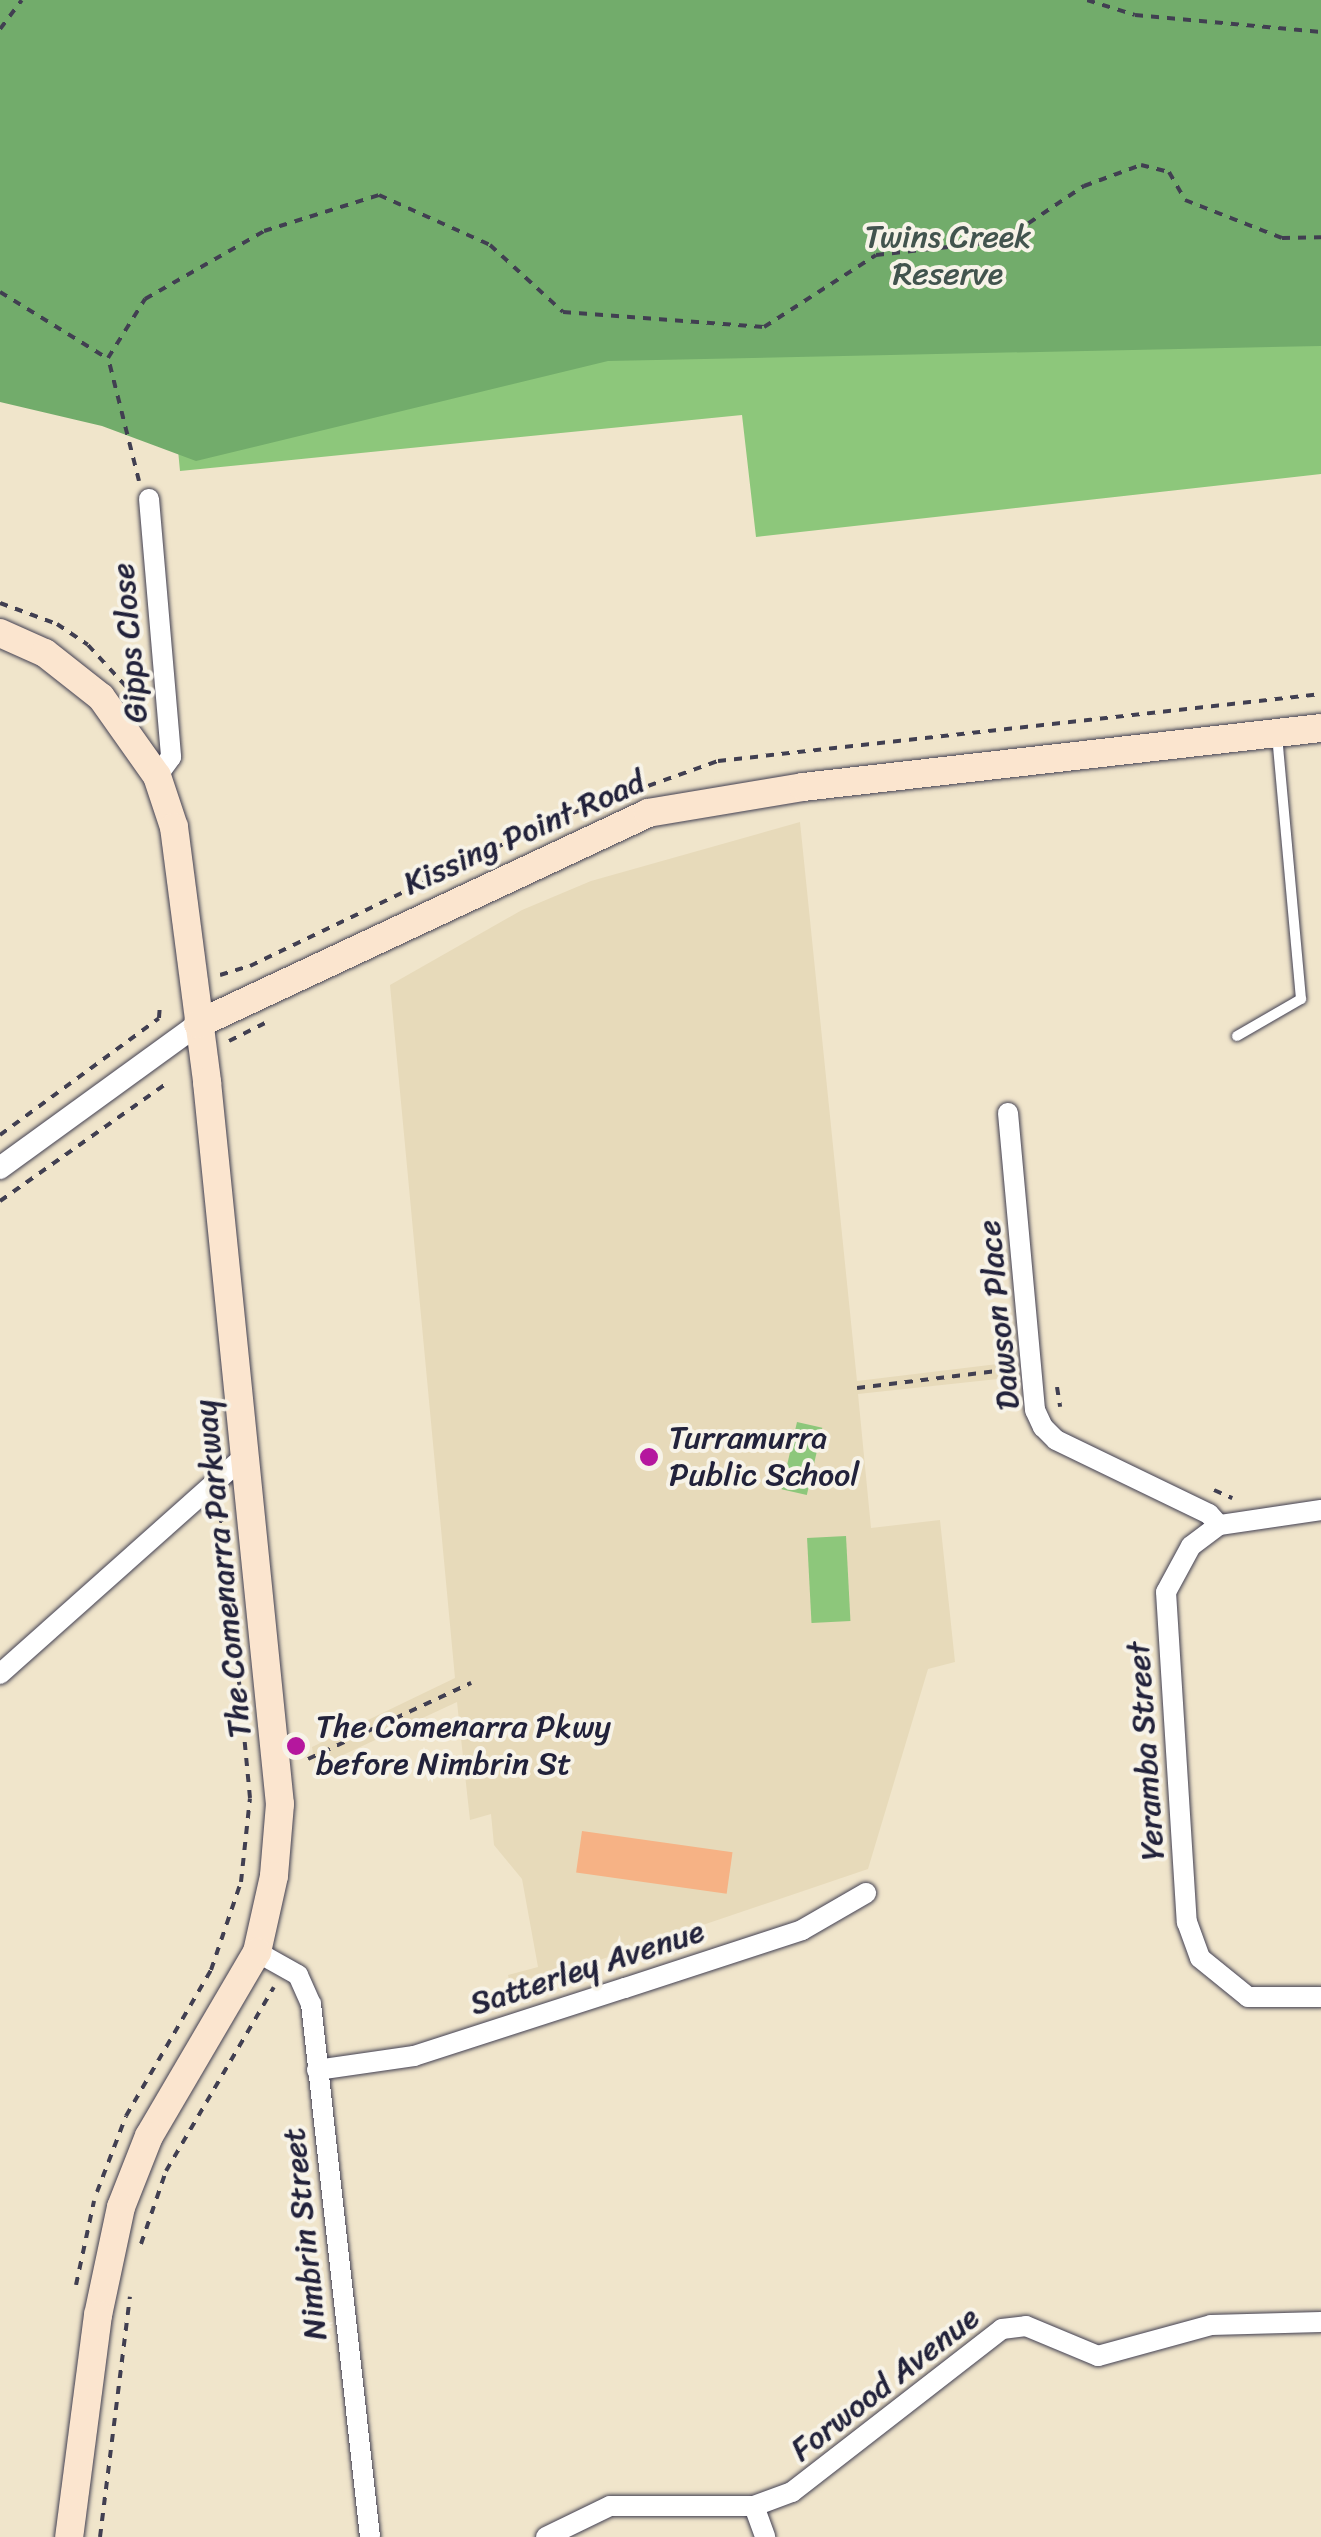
<!DOCTYPE html>
<style>
body{margin:0}
#map{position:relative;width:1321px;height:2537px;overflow:hidden;background:#f0e5cb;font-family:Sriracha,sans-serif}
div>[style]{position:absolute}
.built>*{inset:0;background:#e7daba}
.green>*{inset:0;background:#8dc77b;transform-origin:0 0}
.forest>*{inset:0;background:#72ac6b}
.building>*{inset:0;background:#f6b285;transform-origin:0 0}
.path>*{height:4px;margin-top:-2px;transform-origin:0;background:repeating-linear-gradient(90deg,#413f51 0 8px,transparent 0 16px)}
.roads{filter:drop-shadow(0 0 2px #413f51) drop-shadow(0 0 2px #413f51)}
.service>*{height:10px;margin:-5px;padding:0 5px;transform-origin:5px;border-radius:5px;background:#fff}
.minor>*{height:20px;margin:-10px;padding:0 10px;transform-origin:10px;border-radius:10px;background:#fff}
.tertiary>*{height:22px;margin:-11px;padding:0 11px;transform-origin:11px;border-radius:11px;background:#fff}
.secondary>*{height:28px;margin:-14px;padding:0 14px;transform-origin:14px;border-radius:14px;background:#fbe5cf}
.dots>*{width:28px;height:28px;translate:-50% -50%;box-sizing:border-box;border:5px solid #f7f3e8;border-radius:50%}
span{translate:-50% -50%;white-space:nowrap;text-align:center;line-height:1.15;-webkit-text-stroke:8px #f7f3e8;paint-order:stroke}
.park-label{font-size:32px;color:#42544e}
.street-label{font-size:32px;color:#22223b}
.poi-label{font-size:32px;color:#22223b}
.left{translate:0 -50%;text-align:left}
</style>
<div id="map">
<div class="built">
<i style="clip-path:polygon(800px 822px,857px 1381px,1006px 1363px,1007px 1378px,858px 1394px,871px 1528px,940px 1520px,955px 1662px,928px 1669px,868px 1869px,511px 1990px,508px 1975px,538px 1967px,522px 1879px,494px 1845px,491px 1814px,470px 1820px,457px 1702px,315px 1768px,312px 1747px,455px 1678px,390px 985px,522px 910px,591px 881px)"></i>
</div>
<div class="green">
<i style="clip-path:polygon(135px 0,1321px 0,1321px 474px,756px 537px,742px 415px,180px 471px)"></i>
<i style="left:797px;top:1422px;width:26px;height:69px;rotate:13deg"></i>
<i style="left:846px;top:1536px;width:85px;height:39px;rotate:87deg"></i>
</div>
<div class="forest">
<i style="clip-path:polygon(0 0,1321px 0,1321px 346px,608px 361px,196px 461px,102px 426px,0 402px)"></i>
</div>
<div class="building">
<i style="left:582px;top:1831px;width:152px;height:42px;rotate:8deg"></i>
</div>
<div class="path">
<i style="left:1087px;top:0;width:50px;rotate:17.4deg"></i>
<i style="left:1135px;top:15px;width:187px;rotate:5.2deg"></i>
<i style="left:0;top:29px;width:36px;rotate:-53deg"></i>
<i style="left:0;top:292px;width:126px;rotate:31.7deg"></i>
<i style="left:139px;top:481px;width:127px;rotate:-104.1deg"></i>
<i style="left:108px;top:358px;width:70px;rotate:-57.9deg"></i>
<i style="left:145px;top:299px;width:137px;rotate:-29.7deg"></i>
<i style="left:264px;top:231px;width:121px;rotate:-17.4deg"></i>
<i style="left:379px;top:195px;width:122px;rotate:24.2deg"></i>
<i style="left:490px;top:245px;width:99px;rotate:42.5deg"></i>
<i style="left:563px;top:312px;width:202px;rotate:4.3deg"></i>
<i style="left:764px;top:327px;width:133px;rotate:-32.7deg"></i>
<i style="left:876px;top:255px;width:127px;rotate:-6.3deg"></i>
<i style="left:1002px;top:241px;width:99px;rotate:-33.9deg"></i>
<i style="left:1084px;top:186px;width:61px;rotate:-20.2deg"></i>
<i style="left:1141px;top:165px;width:29px;rotate:14deg"></i>
<i style="left:1169px;top:172px;width:32px;rotate:60deg"></i>
<i style="left:1185px;top:200px;width:104px;rotate:21.4deg"></i>
<i style="left:1282px;top:238px;width:39px;rotate:-1deg"></i>
<i style="left:0;top:603px;width:61px;rotate:20.2deg"></i>
<i style="left:57px;top:624px;width:37px;rotate:34deg"></i>
<i style="left:88px;top:645px;width:81px;rotate:47.5deg"></i>
<i style="left:220px;top:975px;width:31px;rotate:-17deg"></i>
<i style="left:250px;top:966px;width:342px;rotate:-25.7deg"></i>
<i style="left:558px;top:818px;width:170px;rotate:-19.6deg"></i>
<i style="left:718px;top:761px;width:607px;rotate:-6.34deg"></i>
<i style="left:229px;top:1041px;width:40px;rotate:-26.6deg"></i>
<i style="left:0;top:1135px;width:197px;rotate:-36.3deg"></i>
<i style="left:159px;top:1018px;width:15px;rotate:-86deg"></i>
<i style="left:0;top:1201px;width:203px;rotate:-35.2deg"></i>
<i style="left:1057px;top:1387px;width:20px;rotate:81deg"></i>
<i style="left:857px;top:1388px;width:149px;rotate:-6.9deg"></i>
<i style="left:1214px;top:1490px;width:20px;rotate:24deg"></i>
<i style="left:219px;top:1515px;width:18px;rotate:71deg"></i>
<i style="left:308px;top:1759px;width:180px;rotate:-25deg"></i>
<i style="left:97px;top:2192px;width:81px;rotate:-69.1deg"></i>
<i style="left:126px;top:2116px;width:169px;rotate:-59.8deg"></i>
<i style="left:211px;top:1970px;width:93px;rotate:-71.2deg"></i>
<i style="left:241px;top:1882px;width:84px;rotate:-83.9deg"></i>
<i style="left:250px;top:1798px;width:193px;rotate:-95.4deg"></i>
<i style="left:141px;top:2244px;width:77px;rotate:-71.1deg"></i>
<i style="left:166px;top:2171px;width:213px;rotate:-59.6deg"></i>
<i style="left:76px;top:2285px;width:86px;rotate:-77.9deg"></i>
<i style="left:100px;top:2537px;width:242px;rotate:-82.9deg"></i>
</div>
<div class="roads">
<div class="service">
<i style="left:1237px;top:1036px;width:74px;rotate:-30deg"></i>
<i style="left:1301px;top:999px;width:265px;rotate:-95.2deg"></i>
</div>
<div class="minor">
<i style="left:149px;top:499px;width:259px;rotate:85.1deg"></i>
<i style="left:171px;top:757px;width:24px;rotate:126deg"></i>
<i style="left:1008px;top:1113px;width:298px;rotate:84.8deg"></i>
<i style="left:1035px;top:1410px;width:19px;rotate:65deg"></i>
<i style="left:1043px;top:1427px;width:18px;rotate:45deg"></i>
<i style="left:1056px;top:1440px;width:170px;rotate:25.8deg"></i>
<i style="left:1209px;top:1514px;width:15px;rotate:48deg"></i>
<i style="left:1321px;top:1510px;width:103px;rotate:171.6deg"></i>
<i style="left:1219px;top:1525px;width:35px;rotate:143deg"></i>
<i style="left:1191px;top:1546px;width:52px;rotate:118.5deg"></i>
<i style="left:1166px;top:1592px;width:331px;rotate:86.4deg"></i>
<i style="left:1187px;top:1922px;width:38px;rotate:70deg"></i>
<i style="left:1200px;top:1958px;width:62px;rotate:39.1deg"></i>
<i style="left:1248px;top:1997px;width:73px"></i>
<i style="left:0;top:1674px;width:329px;rotate:-41.7deg"></i>
<i style="left:257px;top:1952px;width:47px;rotate:29.3deg"></i>
<i style="left:298px;top:1975px;width:32px;rotate:66deg"></i>
<i style="left:311px;top:2004px;width:536px;rotate:83.68deg"></i>
<i style="left:317px;top:2070px;width:98px;rotate:-8.2deg"></i>
<i style="left:414px;top:2056px;width:222px;rotate:-17.9deg"></i>
<i style="left:625px;top:1988px;width:186px;rotate:-18.1deg"></i>
<i style="left:802px;top:1930px;width:74px;rotate:-30deg"></i>
<i style="left:754px;top:2506px;width:33px;rotate:70deg"></i>
<i style="left:546px;top:2537px;width:71px;rotate:-25.8deg"></i>
<i style="left:610px;top:2506px;width:144px"></i>
<i style="left:754px;top:2506px;width:40px;rotate:-20.2deg"></i>
<i style="left:792px;top:2492px;width:266px;rotate:-37.8deg"></i>
<i style="left:1002px;top:2329px;width:24px;rotate:-7deg"></i>
<i style="left:1026px;top:2326px;width:78px;rotate:22.6deg"></i>
<i style="left:1098px;top:2356px;width:117px;rotate:-15.3deg"></i>
<i style="left:1211px;top:2325px;width:110px;rotate:-1.6deg"></i>
</div>
<div class="tertiary">
<i style="left:0;top:1168px;width:245px;rotate:-36deg"></i>
</div>
<div class="secondary">
<i style="left:0;top:633px;width:49px;rotate:24deg"></i>
<i style="left:45px;top:653px;width:71px;rotate:38.2deg"></i>
<i style="left:101px;top:697px;width:97px;rotate:54.7deg"></i>
<i style="left:157px;top:776px;width:54px;rotate:71.6deg"></i>
<i style="left:174px;top:827px;width:257px;rotate:82.6deg"></i>
<i style="left:207px;top:1082px;width:726px;rotate:84.23deg"></i>
<i style="left:280px;top:1804px;width:72px;rotate:94.8deg"></i>
<i style="left:274px;top:1876px;width:78px;rotate:102.6deg"></i>
<i style="left:257px;top:1952px;width:213px;rotate:120.4deg"></i>
<i style="left:149px;top:2136px;width:76px;rotate:111.5deg"></i>
<i style="left:121px;top:2207px;width:110px;rotate:102deg"></i>
<i style="left:98px;top:2315px;width:224px;rotate:97.4deg"></i>
<i style="left:198px;top:1024px;width:497px;rotate:-25.1deg"></i>
<i style="left:648px;top:813px;width:157px;rotate:-9.5deg"></i>
<i style="left:803px;top:787px;width:521px;rotate:-6.5deg"></i>
</div>
</div>
<div class="dots">
<i style="left:649px;top:1457px;background:#b5179e"></i>
<i style="left:296px;top:1746px;background:#b5179e"></i>
</div>
<div class="park-label">
<span style="left:948px;top:256px">Twins Creek<br>Reserve</span>
</div>
<div class="street-label">
<span style="left:130px;top:643px;rotate:-95deg">Gipps Close</span>
<span style="left:524px;top:833px;rotate:-24deg">Kissing Point Road</span>
<span style="left:999px;top:1315px;rotate:-96deg">Dawson Place</span>
<span style="left:223px;top:1569px;rotate:-96deg">The Comenarra Parkway</span>
<span style="left:1146px;top:1751px;rotate:-94deg">Yeramba Street</span>
<span style="left:587px;top:1968px;rotate:-18deg">Satterley Avenue</span>
<span style="left:305px;top:2234px;rotate:-96deg">Nimbrin Street</span>
<span style="left:885px;top:2384px;rotate:-38deg">Forwood Avenue</span>
</div>
<div class="poi-label">
<span class="left" style="left:669px;top:1457px">Turramurra<br>Public School</span>
<span class="left" style="left:316px;top:1746px">The Comenarra Pkwy<br>before Nimbrin St</span>
</div>
</div>
